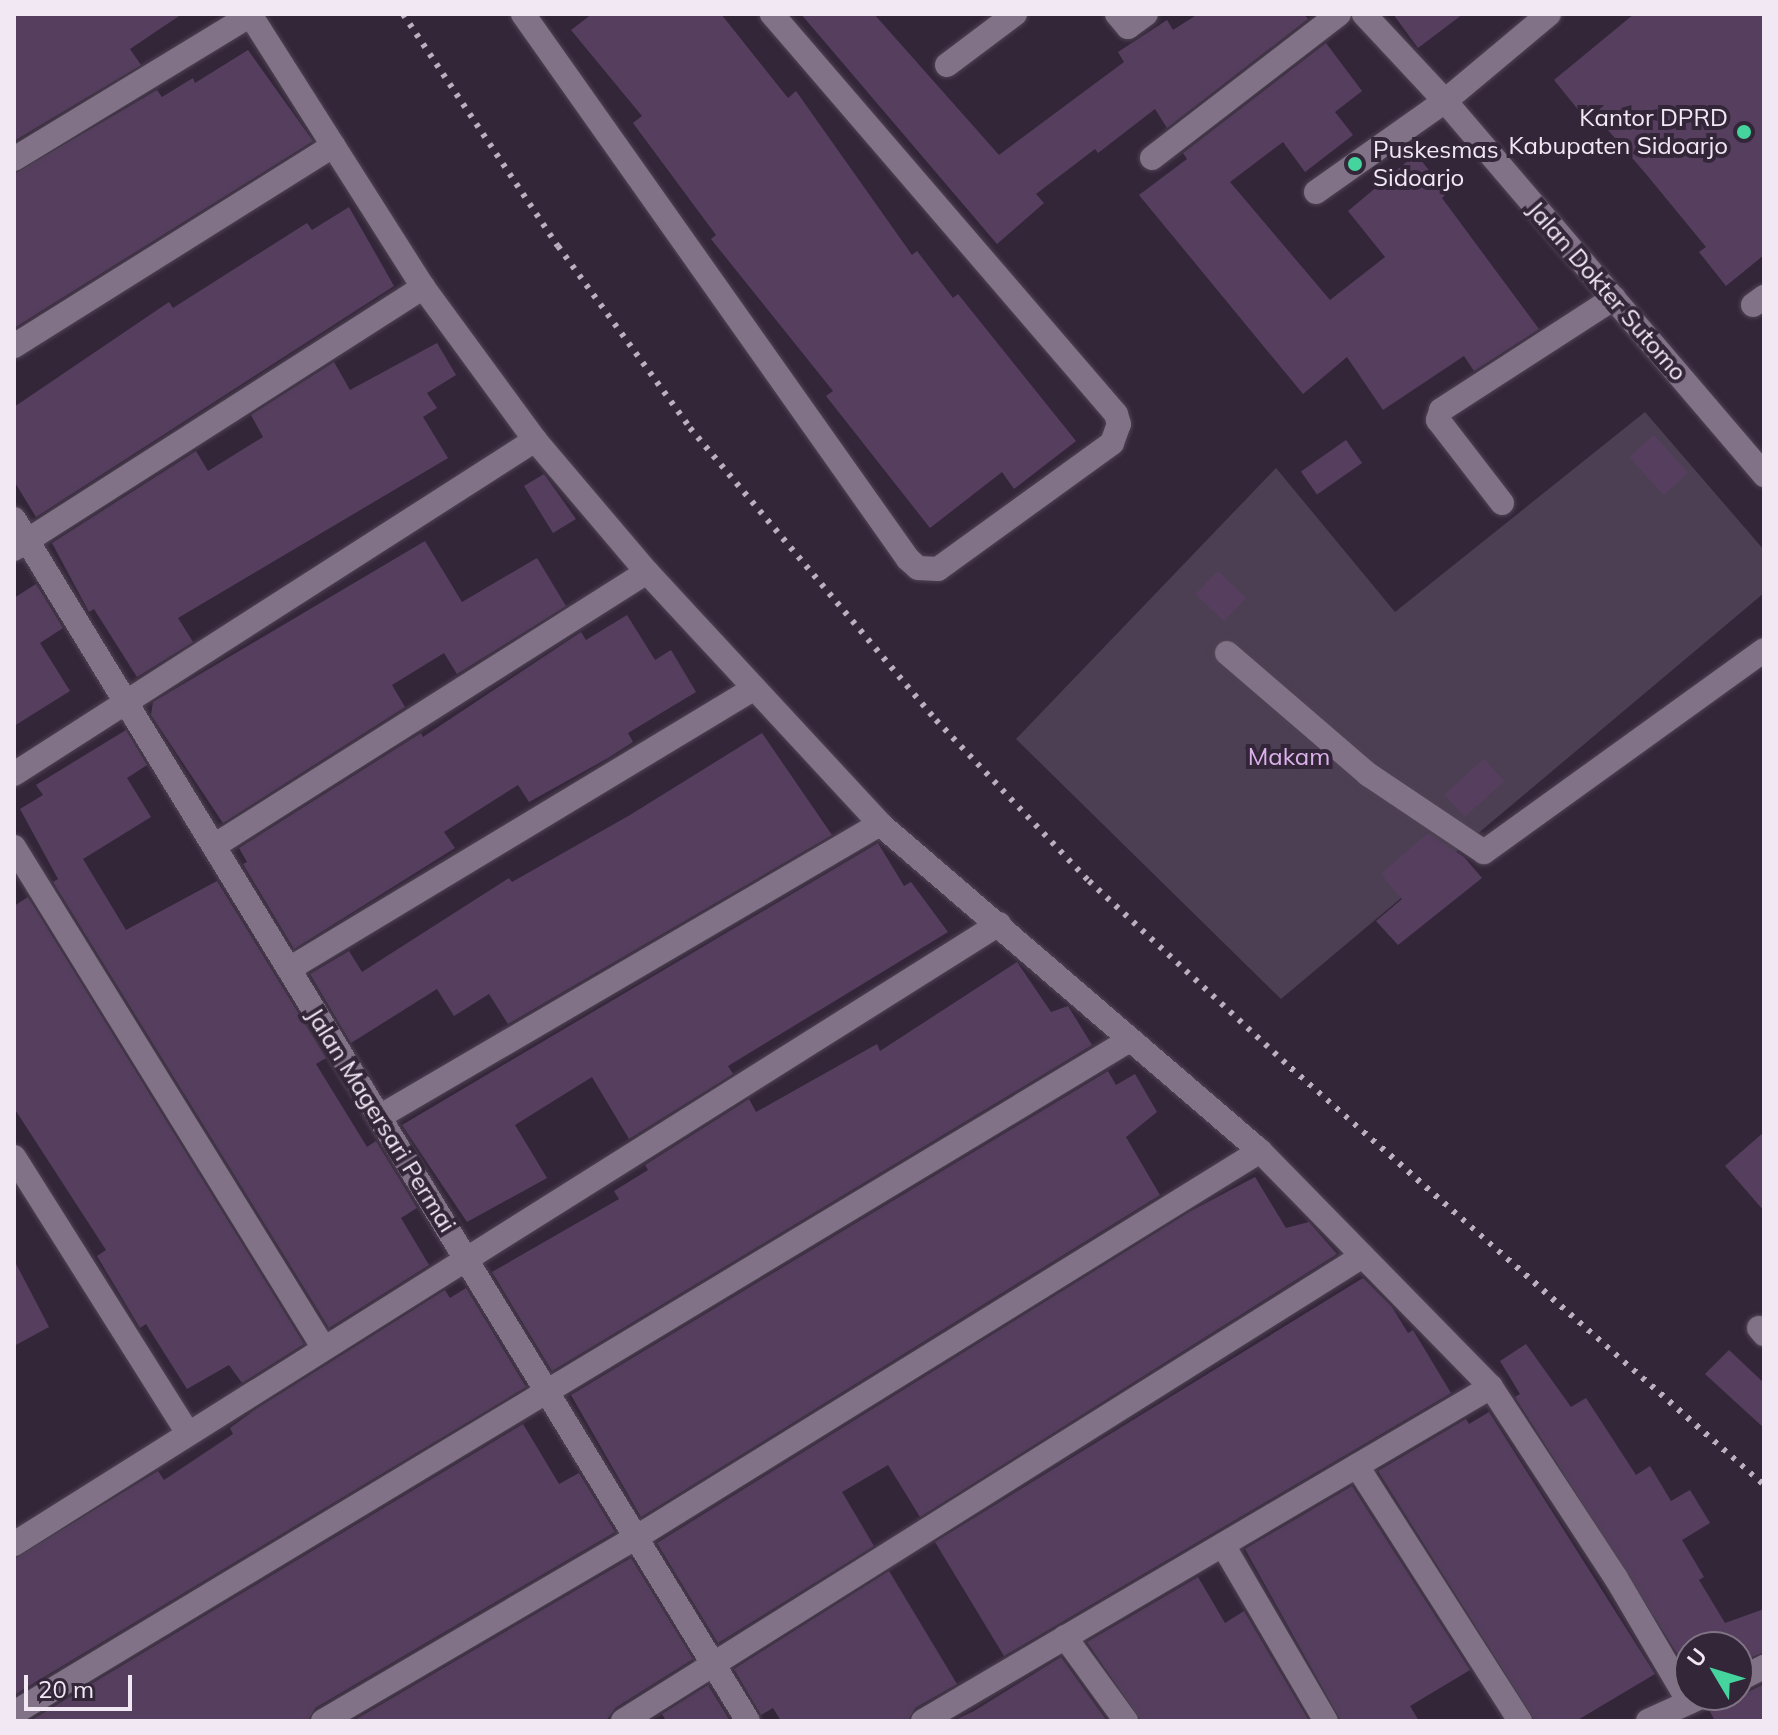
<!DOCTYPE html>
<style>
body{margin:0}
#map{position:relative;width:1778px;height:1735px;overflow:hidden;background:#342639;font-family:Mulish,sans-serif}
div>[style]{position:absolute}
.green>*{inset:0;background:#4d3f53}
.building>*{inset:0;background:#563e5f;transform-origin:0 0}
.roads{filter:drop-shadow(0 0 2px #4e4353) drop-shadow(0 0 2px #4e4353)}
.minor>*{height:24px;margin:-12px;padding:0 12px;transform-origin:12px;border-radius:12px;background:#827288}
.rail>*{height:6px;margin-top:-3px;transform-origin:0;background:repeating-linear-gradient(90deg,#bbb1bf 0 4px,transparent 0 12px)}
.dots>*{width:22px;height:22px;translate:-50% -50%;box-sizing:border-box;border:4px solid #342639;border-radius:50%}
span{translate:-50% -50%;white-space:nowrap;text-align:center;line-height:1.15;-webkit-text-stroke:8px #342639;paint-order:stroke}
.poi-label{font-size:24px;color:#f1e8f4}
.right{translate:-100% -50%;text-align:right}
.left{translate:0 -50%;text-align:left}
.street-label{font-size:24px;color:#f1e8f4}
.park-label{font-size:24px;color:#dbb1eb}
.frame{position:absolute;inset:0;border:16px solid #f1e8f4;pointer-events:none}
.north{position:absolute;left:1674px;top:1631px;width:80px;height:80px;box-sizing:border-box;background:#342639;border:2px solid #807484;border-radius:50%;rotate:308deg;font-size:22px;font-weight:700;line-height:32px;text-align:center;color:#f1e8f4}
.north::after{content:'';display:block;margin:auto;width:28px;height:36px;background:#46d49e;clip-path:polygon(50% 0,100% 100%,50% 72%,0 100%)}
.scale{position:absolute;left:24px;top:1675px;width:108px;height:36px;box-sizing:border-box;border:4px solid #f1e8f4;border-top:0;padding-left:10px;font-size:24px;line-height:28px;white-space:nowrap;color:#f1e8f4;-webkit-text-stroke:6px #342639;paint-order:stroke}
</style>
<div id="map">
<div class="green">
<i style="clip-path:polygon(1645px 412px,1764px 550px,1764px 593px,1281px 999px,1016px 739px,1276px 468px,1395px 612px)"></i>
</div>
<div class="building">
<i style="clip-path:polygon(14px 14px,182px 14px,130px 49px,141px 65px,14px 141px)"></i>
<i style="clip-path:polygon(592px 14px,721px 14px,788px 98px,796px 91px,912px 255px,917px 251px,953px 298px,958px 294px,1076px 441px,1014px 489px,1002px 472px,930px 528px,826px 396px,833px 391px,711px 239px,716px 235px,633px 123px,642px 116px,571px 30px)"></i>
<i style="clip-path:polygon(801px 14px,874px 14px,999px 155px,1124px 62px,1118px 52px,1167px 20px,1173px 30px,1198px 14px,1304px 14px,1308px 19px,1167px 128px,1155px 109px,1098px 153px,1095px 149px,1036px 194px,1044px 203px,997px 244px)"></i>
<i style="clip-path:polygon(1393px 14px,1463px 14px,1418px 48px)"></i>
<i style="clip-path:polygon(1634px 14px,1764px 14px,1764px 255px,1726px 286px,1699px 252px,1706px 247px,1646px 174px,1601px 122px,1593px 128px,1554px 80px)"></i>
<i style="clip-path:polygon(1326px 43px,1362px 91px,1335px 112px,1353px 135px,1305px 172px,1283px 142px,1230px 182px,1330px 300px,1385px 257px,1348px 211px,1416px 154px,1447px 193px,1442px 198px,1539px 329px,1474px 371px,1464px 356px,1383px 410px,1347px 357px,1303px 394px,1139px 195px,1187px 159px,1183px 153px)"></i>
<i style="clip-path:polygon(248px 50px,313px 141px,14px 328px,14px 174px,157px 90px,162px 97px,193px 78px,195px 83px)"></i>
<i style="clip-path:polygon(349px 207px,394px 286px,36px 517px,14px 481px,14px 407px,169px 302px,173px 308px,307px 223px,312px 230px)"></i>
<i style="clip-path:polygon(437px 343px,456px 375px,427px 393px,437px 408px,423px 417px,448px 458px,178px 618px,193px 642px,137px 677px,94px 609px,89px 612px,52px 543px,196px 451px,208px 471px,263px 437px,251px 415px,334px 362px,350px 390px)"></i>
<i style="left:1654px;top:435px;width:51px;height:33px;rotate:48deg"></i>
<i style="left:1346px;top:440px;width:28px;height:55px;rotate:55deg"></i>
<i style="clip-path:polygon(544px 474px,576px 519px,553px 533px,524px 486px)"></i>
<i style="clip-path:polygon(425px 541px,462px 602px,537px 558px,566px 606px,457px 674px,444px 653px,392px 685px,405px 707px,223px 823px,151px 715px,153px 702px)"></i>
<i style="left:1218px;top:571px;width:39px;height:32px;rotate:44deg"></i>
<i style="clip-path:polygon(36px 584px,63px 628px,40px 643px,70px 691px,14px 726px,14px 598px)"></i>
<i style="clip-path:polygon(627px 615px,655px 660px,671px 650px,696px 692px,628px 733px,633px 742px,608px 758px,529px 802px,518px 785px,444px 832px,455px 848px,294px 949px,243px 864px,247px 862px,239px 848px,421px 733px,423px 737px,581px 632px,586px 640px)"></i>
<i style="clip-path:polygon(126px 730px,147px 765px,127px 778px,151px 817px,83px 859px,126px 930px,217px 881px,326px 1058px,316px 1064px,367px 1147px,376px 1141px,417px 1208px,401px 1218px,429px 1265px,329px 1328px,53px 882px,58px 879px,20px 809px,43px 795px,36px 785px)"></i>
<i style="clip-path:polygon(762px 733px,832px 835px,508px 1024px,489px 994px,454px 1016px,437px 989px,351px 1043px,310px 974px,349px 951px,362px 972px,509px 878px,512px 882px,630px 815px)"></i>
<i style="left:1484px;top:759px;width:30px;height:53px;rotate:48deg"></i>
<i style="clip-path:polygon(1428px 833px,1464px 857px,1482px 878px,1398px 945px,1376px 921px,1402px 899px,1381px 874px)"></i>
<i style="clip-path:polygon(878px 843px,904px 886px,911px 882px,948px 932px,728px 1066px,733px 1074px,629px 1139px,592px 1077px,515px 1125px,547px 1178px,467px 1222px,402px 1125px)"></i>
<i style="clip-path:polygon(28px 897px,304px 1344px,242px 1383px,229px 1365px,187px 1389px,146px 1324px,140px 1328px,97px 1256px,106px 1250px,14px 1108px,14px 906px)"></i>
<i style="clip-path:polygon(1017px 962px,1051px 1012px,1068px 1006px,1092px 1045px,552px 1371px,492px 1272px,619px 1199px,614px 1191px,648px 1170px,645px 1165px,749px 1099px,756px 1112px,877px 1044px,880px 1051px)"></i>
<i style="clip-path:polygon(1108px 1071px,1116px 1085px,1135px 1074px,1157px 1112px,1126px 1137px,1160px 1195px,641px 1517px,571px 1395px)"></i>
<i style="clip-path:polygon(1764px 1132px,1764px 1211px,1725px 1166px)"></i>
<i style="clip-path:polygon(1255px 1177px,1286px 1228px,1309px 1222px,1337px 1254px,920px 1517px,888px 1465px,842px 1492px,874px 1546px,718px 1643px,657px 1543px,1191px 1211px)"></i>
<i style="clip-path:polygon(14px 1260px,49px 1327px,14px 1346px)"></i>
<i style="clip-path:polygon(1363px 1278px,1392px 1307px,1408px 1333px,1413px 1330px,1451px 1393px,1004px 1656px,935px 1542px)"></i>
<i style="clip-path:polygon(466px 1288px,526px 1387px,14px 1695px,14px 1559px,158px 1471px,164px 1480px,233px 1434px,230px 1428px,256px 1409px,445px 1290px,450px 1298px)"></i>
<i style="clip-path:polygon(1526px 1344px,1571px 1407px,1586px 1398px,1636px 1475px,1650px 1466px,1671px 1501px,1690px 1490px,1710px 1523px,1682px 1540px,1704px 1577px,1699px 1580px,1725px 1623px,1764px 1609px,1764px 1652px,1738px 1663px,1738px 1647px,1690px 1647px,1690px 1674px,1515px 1397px,1520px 1394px,1500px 1361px)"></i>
<i style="clip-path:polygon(1729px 1350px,1764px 1383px,1764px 1428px,1705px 1374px)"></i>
<i style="clip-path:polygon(1489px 1412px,1655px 1674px,1576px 1721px,1535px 1721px,1378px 1471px,1466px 1419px,1469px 1424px)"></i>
<i style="clip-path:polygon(523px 1424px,559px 1484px,579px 1473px,615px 1532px,315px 1708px,308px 1721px,30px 1721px)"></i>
<i style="clip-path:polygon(1352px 1486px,1470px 1670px,1410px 1706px,1419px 1721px,1341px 1721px,1245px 1549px)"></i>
<i style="clip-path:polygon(631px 1558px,693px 1659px,615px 1708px,606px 1721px,353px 1721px)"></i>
<i style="clip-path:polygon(889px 1571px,957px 1684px,915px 1708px,908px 1721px,781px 1721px,773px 1708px,761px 1715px,734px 1669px)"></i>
<i style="clip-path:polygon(1198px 1577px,1225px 1623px,1244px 1611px,1309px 1721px,1141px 1721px,1087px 1642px)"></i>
<i style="clip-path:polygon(1061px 1657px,1107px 1721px,953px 1721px,974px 1711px)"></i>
<i style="clip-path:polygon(1764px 1684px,1764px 1721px,1715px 1721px,1709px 1710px,1720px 1695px,1744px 1694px)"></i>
<i style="clip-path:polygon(708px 1685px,730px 1721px,666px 1721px,662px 1714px)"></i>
</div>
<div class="roads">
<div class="minor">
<i style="left:523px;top:14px;width:667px;rotate:54.76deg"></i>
<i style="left:908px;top:559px;width:13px;rotate:42deg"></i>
<i style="left:918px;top:568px;width:20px;rotate:3deg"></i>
<i style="left:938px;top:569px;width:215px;rotate:-35.9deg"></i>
<i style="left:1112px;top:443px;width:20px;rotate:-70deg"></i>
<i style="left:1119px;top:424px;width:10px;rotate:-107deg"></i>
<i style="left:1116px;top:414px;width:528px;rotate:-130.7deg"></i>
<i style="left:1117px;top:14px;width:17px;rotate:50deg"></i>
<i style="left:1128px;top:27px;width:22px;rotate:-36deg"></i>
<i style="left:1549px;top:14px;width:136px;rotate:140.1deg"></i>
<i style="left:1445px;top:101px;width:492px;rotate:49.5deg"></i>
<i style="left:947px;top:65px;width:85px;rotate:-36.9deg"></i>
<i style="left:1152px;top:158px;width:236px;rotate:-37.6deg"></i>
<i style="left:14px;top:159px;width:277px;rotate:-31.3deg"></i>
<i style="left:1316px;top:192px;width:158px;rotate:-35.2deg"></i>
<i style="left:1445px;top:101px;width:119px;rotate:-133deg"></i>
<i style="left:1753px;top:305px;width:14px;rotate:-36deg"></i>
<i style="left:14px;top:346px;width:377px;rotate:-32.1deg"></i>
<i style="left:1502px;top:503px;width:105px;rotate:-127.6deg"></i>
<i style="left:1438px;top:420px;width:10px;rotate:-73deg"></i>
<i style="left:1441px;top:410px;width:206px;rotate:-32.9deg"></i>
<i style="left:14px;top:519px;width:1408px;rotate:58.59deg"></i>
<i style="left:14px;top:549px;width:486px;rotate:-32.6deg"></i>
<i style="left:647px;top:572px;width:343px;rotate:47.2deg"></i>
<i style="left:880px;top:824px;width:501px;rotate:40.71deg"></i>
<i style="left:1260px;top:1151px;width:330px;rotate:45.6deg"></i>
<i style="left:1491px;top:1387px;width:228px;rotate:56.8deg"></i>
<i style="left:1616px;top:1578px;width:144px;rotate:59.5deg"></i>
<i style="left:1227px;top:653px;width:187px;rotate:40.7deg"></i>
<i style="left:1369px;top:775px;width:138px;rotate:33.8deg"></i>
<i style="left:1484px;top:852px;width:345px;rotate:-35.8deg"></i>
<i style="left:14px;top:774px;width:619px;rotate:-32.66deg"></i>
<i style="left:214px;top:846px;width:512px;rotate:-32.33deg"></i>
<i style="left:647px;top:572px;width:173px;rotate:-130.3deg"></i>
<i style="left:535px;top:440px;width:190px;rotate:-126.2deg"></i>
<i style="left:423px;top:287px;width:323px;rotate:-122.4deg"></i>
<i style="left:14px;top:847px;width:588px;rotate:58.28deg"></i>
<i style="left:289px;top:969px;width:542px;rotate:-31.11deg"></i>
<i style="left:379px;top:1117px;width:580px;rotate:-30.32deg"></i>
<i style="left:14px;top:1157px;width:326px;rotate:57.8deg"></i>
<i style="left:1759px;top:1328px;width:8px;rotate:50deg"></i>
<i style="left:1357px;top:1466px;width:303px;rotate:57.4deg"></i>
<i style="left:14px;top:1544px;width:1164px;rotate:-32.19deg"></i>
<i style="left:1223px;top:1545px;width:204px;rotate:59.7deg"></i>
<i style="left:1065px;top:1637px;width:104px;rotate:54deg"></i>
<i style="left:1738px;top:1680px;width:29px;rotate:-27deg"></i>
<i style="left:14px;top:1713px;width:1301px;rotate:-31.1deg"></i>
<i style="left:323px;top:1721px;width:364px;rotate:-30.4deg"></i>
<i style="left:637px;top:1537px;width:733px;rotate:-31.78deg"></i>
<i style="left:623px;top:1721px;width:872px;rotate:-32.16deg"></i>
<i style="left:923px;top:1721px;width:659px;rotate:-30.46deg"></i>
<i style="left:1648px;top:1721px;width:63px;rotate:-24.5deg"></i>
</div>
</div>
<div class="rail">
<i style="left:403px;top:14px;width:279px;rotate:56.3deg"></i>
<i style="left:558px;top:246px;width:225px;rotate:54deg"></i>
<i style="left:690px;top:428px;width:382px;rotate:49.9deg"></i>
<i style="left:936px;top:720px;width:222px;rotate:46.5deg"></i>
<i style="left:1089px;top:881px;width:275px;rotate:42.8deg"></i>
<i style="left:1291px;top:1068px;width:631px;rotate:41.4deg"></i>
</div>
<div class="dots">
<i style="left:1744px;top:132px;background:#46d49e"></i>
<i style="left:1355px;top:164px;background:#46d49e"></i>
</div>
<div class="poi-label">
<span class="right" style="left:1728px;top:132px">Kantor DPRD<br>Kabupaten Sidoarjo</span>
<span class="left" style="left:1373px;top:164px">Puskesmas<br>Sidoarjo</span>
</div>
<div class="street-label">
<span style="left:1607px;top:291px;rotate:49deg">Jalan Dokter Sutomo</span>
<span style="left:381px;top:1120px;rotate:58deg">Jalan Magersari Permai</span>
</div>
<div class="park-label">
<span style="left:1289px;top:757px">Makam</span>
</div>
<div class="frame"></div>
<div class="north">U</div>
<div class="scale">20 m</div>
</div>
